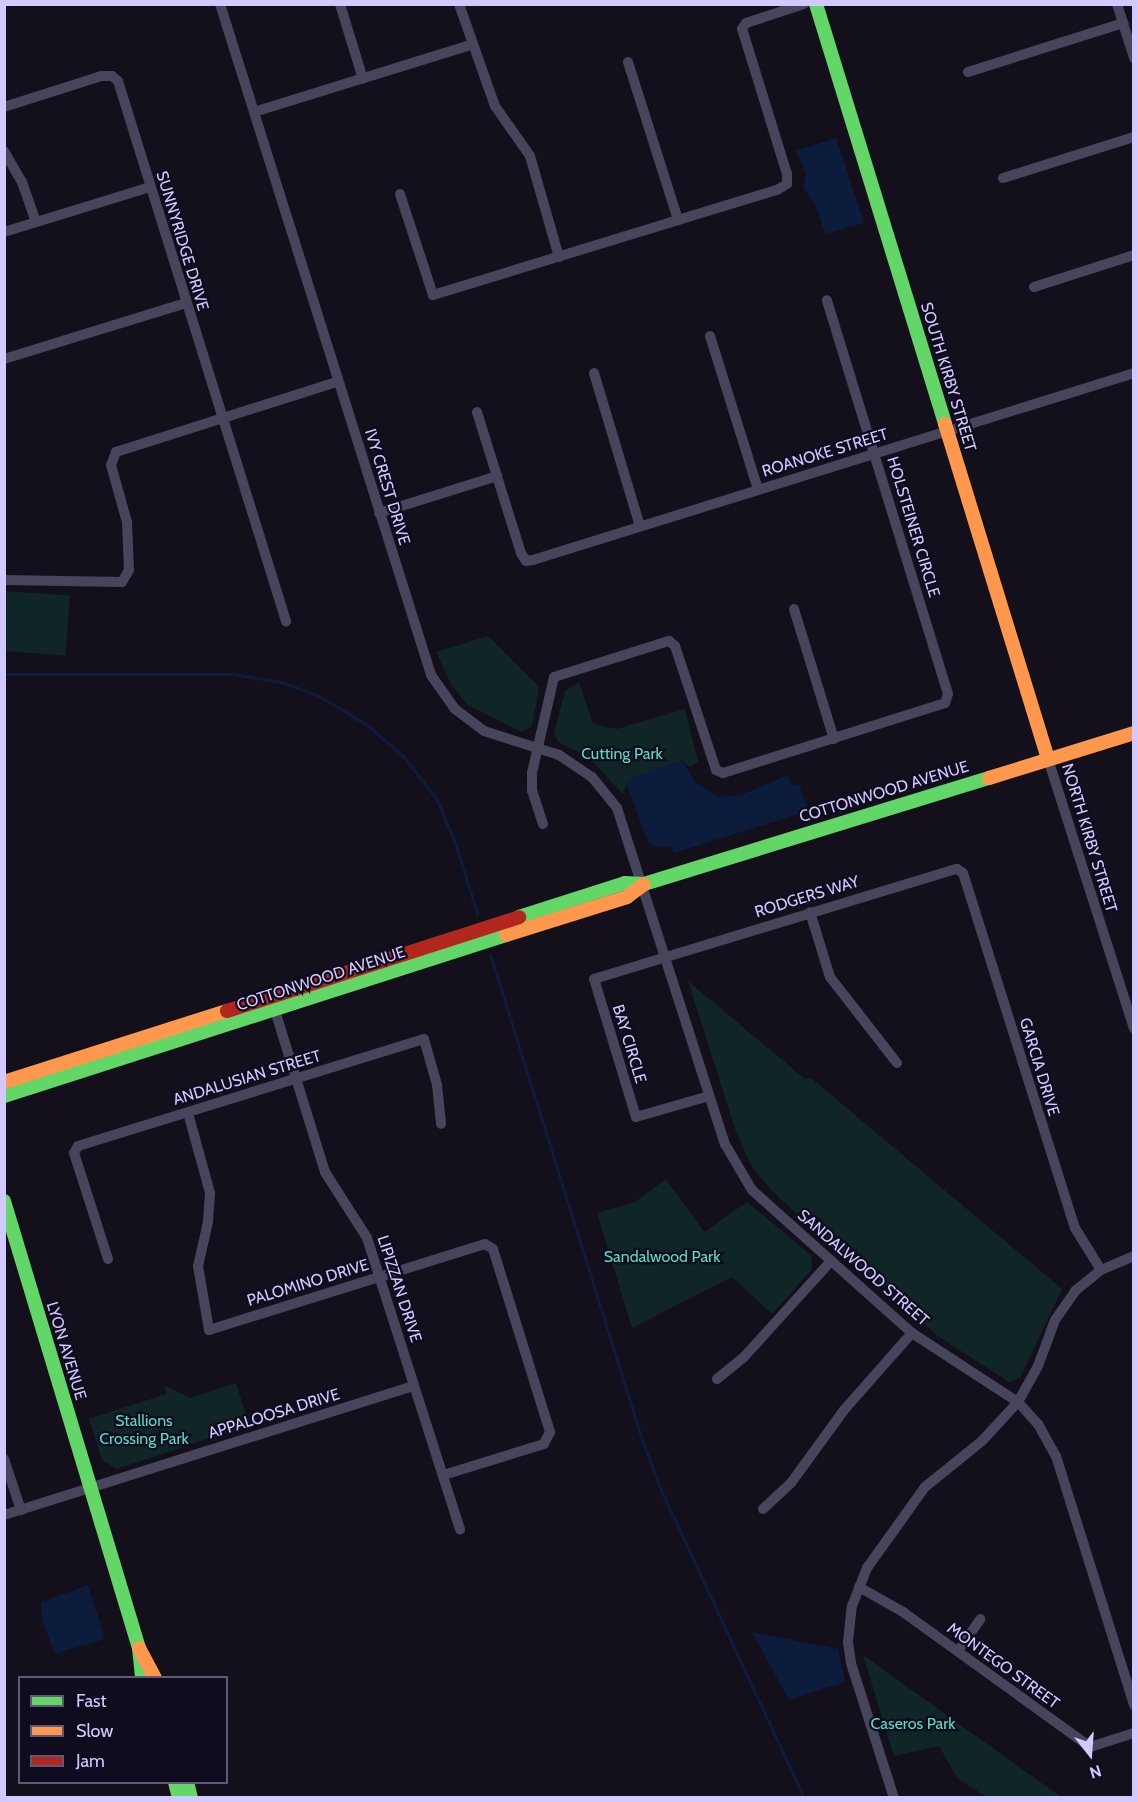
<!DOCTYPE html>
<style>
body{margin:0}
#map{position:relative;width:1138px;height:1802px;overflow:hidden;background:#13101b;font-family:Cabin,sans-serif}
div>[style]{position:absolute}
.green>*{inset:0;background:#102526;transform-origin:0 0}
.water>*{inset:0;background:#0c1c3c}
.stream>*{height:3px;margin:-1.5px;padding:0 1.5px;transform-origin:1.5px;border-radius:1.5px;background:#0c1c3c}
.street>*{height:10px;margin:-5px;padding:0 5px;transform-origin:5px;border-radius:5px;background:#47455c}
.fast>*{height:14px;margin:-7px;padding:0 7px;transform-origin:7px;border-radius:7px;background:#63d668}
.slow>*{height:14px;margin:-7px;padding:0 7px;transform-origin:7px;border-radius:7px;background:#ff974d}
.jam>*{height:14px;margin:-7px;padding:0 7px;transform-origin:7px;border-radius:7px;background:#b3261e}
span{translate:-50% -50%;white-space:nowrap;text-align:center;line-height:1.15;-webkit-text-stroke:4.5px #100c1f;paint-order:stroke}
.street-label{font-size:16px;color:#d2caff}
.park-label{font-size:16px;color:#58ddbf}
.frame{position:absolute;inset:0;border:6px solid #d2caff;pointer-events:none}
.legend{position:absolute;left:18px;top:1676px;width:210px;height:108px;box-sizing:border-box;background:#100c1f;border:2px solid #5e5879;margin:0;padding:8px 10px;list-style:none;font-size:18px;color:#d2caff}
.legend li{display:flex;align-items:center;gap:12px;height:30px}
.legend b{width:30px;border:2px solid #5e5879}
.north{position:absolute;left:1060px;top:1724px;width:60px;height:60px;-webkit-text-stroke:4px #100c1f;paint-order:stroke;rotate:163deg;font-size:16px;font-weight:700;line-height:24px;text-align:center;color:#d2caff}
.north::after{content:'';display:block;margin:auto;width:21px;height:27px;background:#d2caff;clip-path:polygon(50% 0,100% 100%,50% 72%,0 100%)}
</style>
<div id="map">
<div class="green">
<i style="left:4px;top:591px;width:66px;height:60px;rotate:4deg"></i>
<i style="clip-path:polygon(488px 636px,539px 687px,532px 726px,522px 732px,468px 705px,452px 686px,436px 652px)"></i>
<i style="clip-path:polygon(579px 682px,593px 724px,617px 729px,685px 709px,698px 762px,690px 767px,682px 760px,630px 779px,622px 793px,589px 757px,558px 742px,554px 733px,565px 691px)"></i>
<i style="clip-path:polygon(688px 981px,805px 1079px,811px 1078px,1062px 1289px,1020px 1378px,1009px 1382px,938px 1336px,778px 1197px,753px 1169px,736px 1132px)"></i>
<i style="clip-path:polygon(666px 1179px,704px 1232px,747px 1202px,811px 1255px,812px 1269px,772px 1314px,732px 1277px,632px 1328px,597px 1213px,635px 1202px)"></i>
<i style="clip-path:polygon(236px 1383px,249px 1425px,117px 1469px,102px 1460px,89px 1419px,166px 1394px,164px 1385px,190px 1398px)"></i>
<i style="clip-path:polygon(863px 1655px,1054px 1792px,1061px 1797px,987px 1797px,958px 1779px,939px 1746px,894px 1756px)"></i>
</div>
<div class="water">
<i style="clip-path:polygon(836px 138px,864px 223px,825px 234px,815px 204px,803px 188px,806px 174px,796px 151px)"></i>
<i style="clip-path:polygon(682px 760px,695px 782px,719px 797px,741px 795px,788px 775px,792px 786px,799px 784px,808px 811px,674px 853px,670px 847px,657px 847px,648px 843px,627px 785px,630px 779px)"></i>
<i style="clip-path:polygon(88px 1585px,105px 1639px,55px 1654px,42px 1620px,41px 1602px)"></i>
<i style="clip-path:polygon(752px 1632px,838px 1649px,845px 1682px,789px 1700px)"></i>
</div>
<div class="stream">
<i style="left:4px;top:674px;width:228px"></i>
<i style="left:232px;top:674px;width:50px;rotate:9.3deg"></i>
<i style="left:281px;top:682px;width:40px;rotate:20.2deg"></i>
<i style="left:319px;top:696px;width:55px;rotate:30.8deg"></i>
<i style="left:366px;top:724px;width:50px;rotate:41deg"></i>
<i style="left:404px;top:757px;width:52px;rotate:52deg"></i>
<i style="left:436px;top:798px;width:46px;rotate:66.8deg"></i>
<i style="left:454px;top:840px;width:77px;rotate:72.5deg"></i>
<i style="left:490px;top:954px;width:509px;rotate:72.63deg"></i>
<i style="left:642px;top:1440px;width:53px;rotate:69.2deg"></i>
<i style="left:661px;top:1490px;width:340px;rotate:65.1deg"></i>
</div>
<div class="street">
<i style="left:220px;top:4px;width:703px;rotate:72.54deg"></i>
<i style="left:431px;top:675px;width:42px;rotate:54.8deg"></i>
<i style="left:455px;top:709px;width:36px;rotate:37deg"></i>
<i style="left:484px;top:731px;width:79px;rotate:17.7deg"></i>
<i style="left:559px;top:755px;width:40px;rotate:34deg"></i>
<i style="left:592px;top:777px;width:40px;rotate:51deg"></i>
<i style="left:617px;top:808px;width:353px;rotate:72.2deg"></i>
<i style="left:725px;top:1144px;width:53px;rotate:59.6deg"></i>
<i style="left:752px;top:1190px;width:215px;rotate:41.8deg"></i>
<i style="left:912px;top:1333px;width:126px;rotate:33.1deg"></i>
<i style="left:1018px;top:1402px;width:30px;rotate:48deg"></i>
<i style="left:1038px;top:1424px;width:37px;rotate:61deg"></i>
<i style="left:1056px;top:1456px;width:261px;rotate:72.6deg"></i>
<i style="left:340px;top:4px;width:78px;rotate:73deg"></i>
<i style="left:459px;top:4px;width:108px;rotate:70.6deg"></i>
<i style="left:495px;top:106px;width:61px;rotate:55deg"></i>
<i style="left:530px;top:156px;width:105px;rotate:74deg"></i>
<i style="left:1117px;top:4px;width:57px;rotate:72.5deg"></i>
<i style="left:628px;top:62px;width:166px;rotate:72.4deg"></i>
<i style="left:968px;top:72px;width:163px;rotate:-17.5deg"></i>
<i style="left:4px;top:107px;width:103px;rotate:-17.6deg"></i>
<i style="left:102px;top:76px;width:10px"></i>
<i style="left:112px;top:76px;width:8px;rotate:40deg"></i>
<i style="left:118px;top:81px;width:566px;rotate:72.72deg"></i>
<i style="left:254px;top:112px;width:227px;rotate:-17.2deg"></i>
<i style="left:4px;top:151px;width:36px;rotate:60deg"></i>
<i style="left:22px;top:182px;width:42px;rotate:70.7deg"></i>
<i style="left:1003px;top:178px;width:137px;rotate:-17.4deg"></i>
<i style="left:400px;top:194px;width:106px;rotate:71.9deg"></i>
<i style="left:433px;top:295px;width:360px;rotate:-17deg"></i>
<i style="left:777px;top:190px;width:12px;rotate:-31deg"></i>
<i style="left:787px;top:184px;width:10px;rotate:-90deg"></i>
<i style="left:787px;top:174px;width:152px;rotate:-107.2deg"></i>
<i style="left:742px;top:29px;width:7px;rotate:-56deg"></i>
<i style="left:746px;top:23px;width:61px;rotate:-18.1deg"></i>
<i style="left:4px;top:232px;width:153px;rotate:-17.1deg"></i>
<i style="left:1034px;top:287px;width:105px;rotate:-17.7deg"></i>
<i style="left:710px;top:336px;width:160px;rotate:72.6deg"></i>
<i style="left:4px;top:359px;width:190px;rotate:-17.1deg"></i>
<i style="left:594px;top:373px;width:160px;rotate:73.3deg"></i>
<i style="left:477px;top:412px;width:148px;rotate:72.7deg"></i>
<i style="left:521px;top:553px;width:9px;rotate:58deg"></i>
<i style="left:526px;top:561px;width:7px;rotate:-8deg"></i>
<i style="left:533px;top:560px;width:629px;rotate:-17.28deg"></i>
<i style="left:379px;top:513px;width:124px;rotate:-17.4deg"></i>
<i style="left:4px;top:580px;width:118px;rotate:1deg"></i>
<i style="left:122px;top:582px;width:14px;rotate:-60deg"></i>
<i style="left:129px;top:570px;width:48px;rotate:-92.4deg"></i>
<i style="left:127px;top:522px;width:59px;rotate:-105.7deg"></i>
<i style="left:111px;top:465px;width:14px;rotate:-69deg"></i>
<i style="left:116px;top:452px;width:232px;rotate:-17.6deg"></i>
<i style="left:794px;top:609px;width:136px;rotate:72.9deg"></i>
<i style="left:1048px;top:759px;width:283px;rotate:72.3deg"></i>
<i style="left:543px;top:824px;width:35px;rotate:-108deg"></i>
<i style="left:532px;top:791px;width:18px;rotate:-90deg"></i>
<i style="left:532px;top:773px;width:98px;rotate:-77.1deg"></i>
<i style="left:554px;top:677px;width:121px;rotate:-17.4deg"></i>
<i style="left:669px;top:641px;width:8px;rotate:40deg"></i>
<i style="left:675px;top:646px;width:131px;rotate:71.7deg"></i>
<i style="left:716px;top:770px;width:8px;rotate:23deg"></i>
<i style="left:723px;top:773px;width:233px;rotate:-17.5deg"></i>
<i style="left:945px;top:703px;width:9px;rotate:-72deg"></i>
<i style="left:948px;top:694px;width:412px;rotate:-107.1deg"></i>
<i style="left:810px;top:912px;width:68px;rotate:72.9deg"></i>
<i style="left:830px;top:977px;width:109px;rotate:52.1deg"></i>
<i style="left:273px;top:1004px;width:176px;rotate:72.8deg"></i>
<i style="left:325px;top:1172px;width:78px;rotate:57.5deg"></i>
<i style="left:367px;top:1238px;width:306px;rotate:72.3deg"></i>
<i style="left:709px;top:1096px;width:76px;rotate:164deg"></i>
<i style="left:636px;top:1117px;width:144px;rotate:-106.9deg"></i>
<i style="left:594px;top:979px;width:379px;rotate:-16.9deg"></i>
<i style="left:957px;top:869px;width:7px;rotate:34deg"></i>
<i style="left:963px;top:873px;width:372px;rotate:72.5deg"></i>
<i style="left:1075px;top:1228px;width:49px;rotate:58.2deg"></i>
<i style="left:188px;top:1113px;width:83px;rotate:74.6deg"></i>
<i style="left:210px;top:1193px;width:29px;rotate:94deg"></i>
<i style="left:208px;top:1222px;width:45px;rotate:102.8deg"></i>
<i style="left:198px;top:1266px;width:65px;rotate:80.2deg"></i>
<i style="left:209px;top:1330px;width:289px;rotate:-17.3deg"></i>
<i style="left:485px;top:1244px;width:9px;rotate:32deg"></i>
<i style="left:493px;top:1249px;width:192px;rotate:72.7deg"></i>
<i style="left:550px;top:1432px;width:13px;rotate:117deg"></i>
<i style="left:544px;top:1444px;width:106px;rotate:162.9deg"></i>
<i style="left:108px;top:1259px;width:111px;rotate:-107.8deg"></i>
<i style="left:74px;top:1153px;width:8px;rotate:-60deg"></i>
<i style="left:78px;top:1146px;width:362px;rotate:-17.2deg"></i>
<i style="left:424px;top:1039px;width:48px;rotate:74.2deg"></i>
<i style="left:437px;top:1085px;width:39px;rotate:84deg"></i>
<i style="left:717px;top:1379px;width:35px;rotate:-39deg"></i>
<i style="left:744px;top:1357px;width:130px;rotate:-47.8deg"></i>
<i style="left:4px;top:1459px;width:54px;rotate:71.6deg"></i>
<i style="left:763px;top:1509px;width:38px;rotate:-43deg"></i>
<i style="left:791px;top:1483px;width:90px;rotate:-54deg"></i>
<i style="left:844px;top:1410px;width:103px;rotate:-48.6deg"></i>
<i style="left:4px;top:1515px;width:430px;rotate:-17.5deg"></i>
<i style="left:859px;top:1587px;width:51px;rotate:29.6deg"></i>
<i style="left:903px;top:1612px;width:231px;rotate:35.8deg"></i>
<i style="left:1090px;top:1747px;width:46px;rotate:-17.7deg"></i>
<i style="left:958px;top:1651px;width:39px;rotate:-55deg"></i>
<i style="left:894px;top:1798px;width:142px;rotate:-107.7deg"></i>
<i style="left:851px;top:1663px;width:21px;rotate:-98deg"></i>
<i style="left:848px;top:1642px;width:36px;rotate:-84deg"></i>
<i style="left:852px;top:1606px;width:41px;rotate:-68.5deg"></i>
<i style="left:867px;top:1568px;width:100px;rotate:-54.4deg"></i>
<i style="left:925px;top:1487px;width:73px;rotate:-38.9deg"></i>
<i style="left:982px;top:1441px;width:53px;rotate:-47.3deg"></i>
<i style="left:1018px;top:1402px;width:41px;rotate:-60.9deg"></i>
<i style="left:1038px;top:1366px;width:49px;rotate:-69.7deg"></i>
<i style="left:1055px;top:1320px;width:35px;rotate:-55deg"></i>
<i style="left:1075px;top:1291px;width:33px;rotate:-39deg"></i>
<i style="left:1101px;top:1270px;width:36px;rotate:-23deg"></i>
</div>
<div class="fast">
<i style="left:816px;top:4px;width:439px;rotate:72.9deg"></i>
<i style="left:519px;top:917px;width:111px;rotate:-17.8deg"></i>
<i style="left:625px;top:883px;width:19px;rotate:3deg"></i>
<i style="left:644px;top:884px;width:361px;rotate:-17.1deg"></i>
<i style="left:4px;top:1096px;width:527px;rotate:-17.78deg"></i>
<i style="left:4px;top:1201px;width:467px;rotate:73.2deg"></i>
<i style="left:139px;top:1648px;width:30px;rotate:84deg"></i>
<i style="left:175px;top:1782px;width:16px;rotate:76deg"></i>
<i style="left:187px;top:1782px;width:16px;rotate:76deg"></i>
</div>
<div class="slow">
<i style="left:945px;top:424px;width:350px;rotate:72.9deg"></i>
<i style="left:989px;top:778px;width:152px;rotate:-17.2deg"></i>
<i style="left:506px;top:935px;width:127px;rotate:-17.4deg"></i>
<i style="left:627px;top:897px;width:21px;rotate:-37deg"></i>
<i style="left:4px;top:1082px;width:234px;rotate:-17.7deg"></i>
<i style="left:139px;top:1648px;width:34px;rotate:62deg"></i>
</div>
<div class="jam">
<i style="left:227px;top:1011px;width:307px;rotate:-17.8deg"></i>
</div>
<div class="street-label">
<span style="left:182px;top:241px;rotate:73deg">SUNNYRIDGE DRIVE</span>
<span style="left:948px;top:377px;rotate:73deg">SOUTH KIRBY STREET</span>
<span style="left:825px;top:453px;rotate:-17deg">ROANOKE STREET</span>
<span style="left:387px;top:487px;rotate:73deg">IVY CREST DRIVE</span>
<span style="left:913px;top:527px;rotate:73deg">HOLSTEINER CIRCLE</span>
<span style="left:884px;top:792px;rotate:-17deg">COTTONWOOD AVENUE</span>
<span style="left:1089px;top:838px;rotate:73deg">NORTH KIRBY STREET</span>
<span style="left:807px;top:897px;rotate:-17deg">RODGERS WAY</span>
<span style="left:321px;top:979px;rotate:-18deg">COTTONWOOD AVENUE</span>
<span style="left:629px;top:1044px;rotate:73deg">BAY CIRCLE</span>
<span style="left:1039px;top:1067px;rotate:73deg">GARCIA DRIVE</span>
<span style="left:247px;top:1078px;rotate:-17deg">ANDALUSIAN STREET</span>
<span style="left:863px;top:1268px;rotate:41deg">SANDALWOOD STREET</span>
<span style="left:308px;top:1283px;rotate:-17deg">PALOMINO DRIVE</span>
<span style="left:399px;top:1289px;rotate:72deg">LIPIZZAN DRIVE</span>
<span style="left:66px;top:1351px;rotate:73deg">LYON AVENUE</span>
<span style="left:274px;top:1414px;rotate:-17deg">APPALOOSA DRIVE</span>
<span style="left:1003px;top:1666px;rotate:36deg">MONTEGO STREET</span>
</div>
<div class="park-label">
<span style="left:622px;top:754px">Cutting Park</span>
<span style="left:662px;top:1257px">Sandalwood Park</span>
<span style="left:144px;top:1430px">Stallions<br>Crossing Park</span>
<span style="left:913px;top:1724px">Caseros Park</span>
</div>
<div class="frame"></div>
<ul class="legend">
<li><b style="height:8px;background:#63d668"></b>Fast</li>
<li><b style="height:8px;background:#ff974d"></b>Slow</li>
<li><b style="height:8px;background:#b3261e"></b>Jam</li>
</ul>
<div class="north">N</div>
</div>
